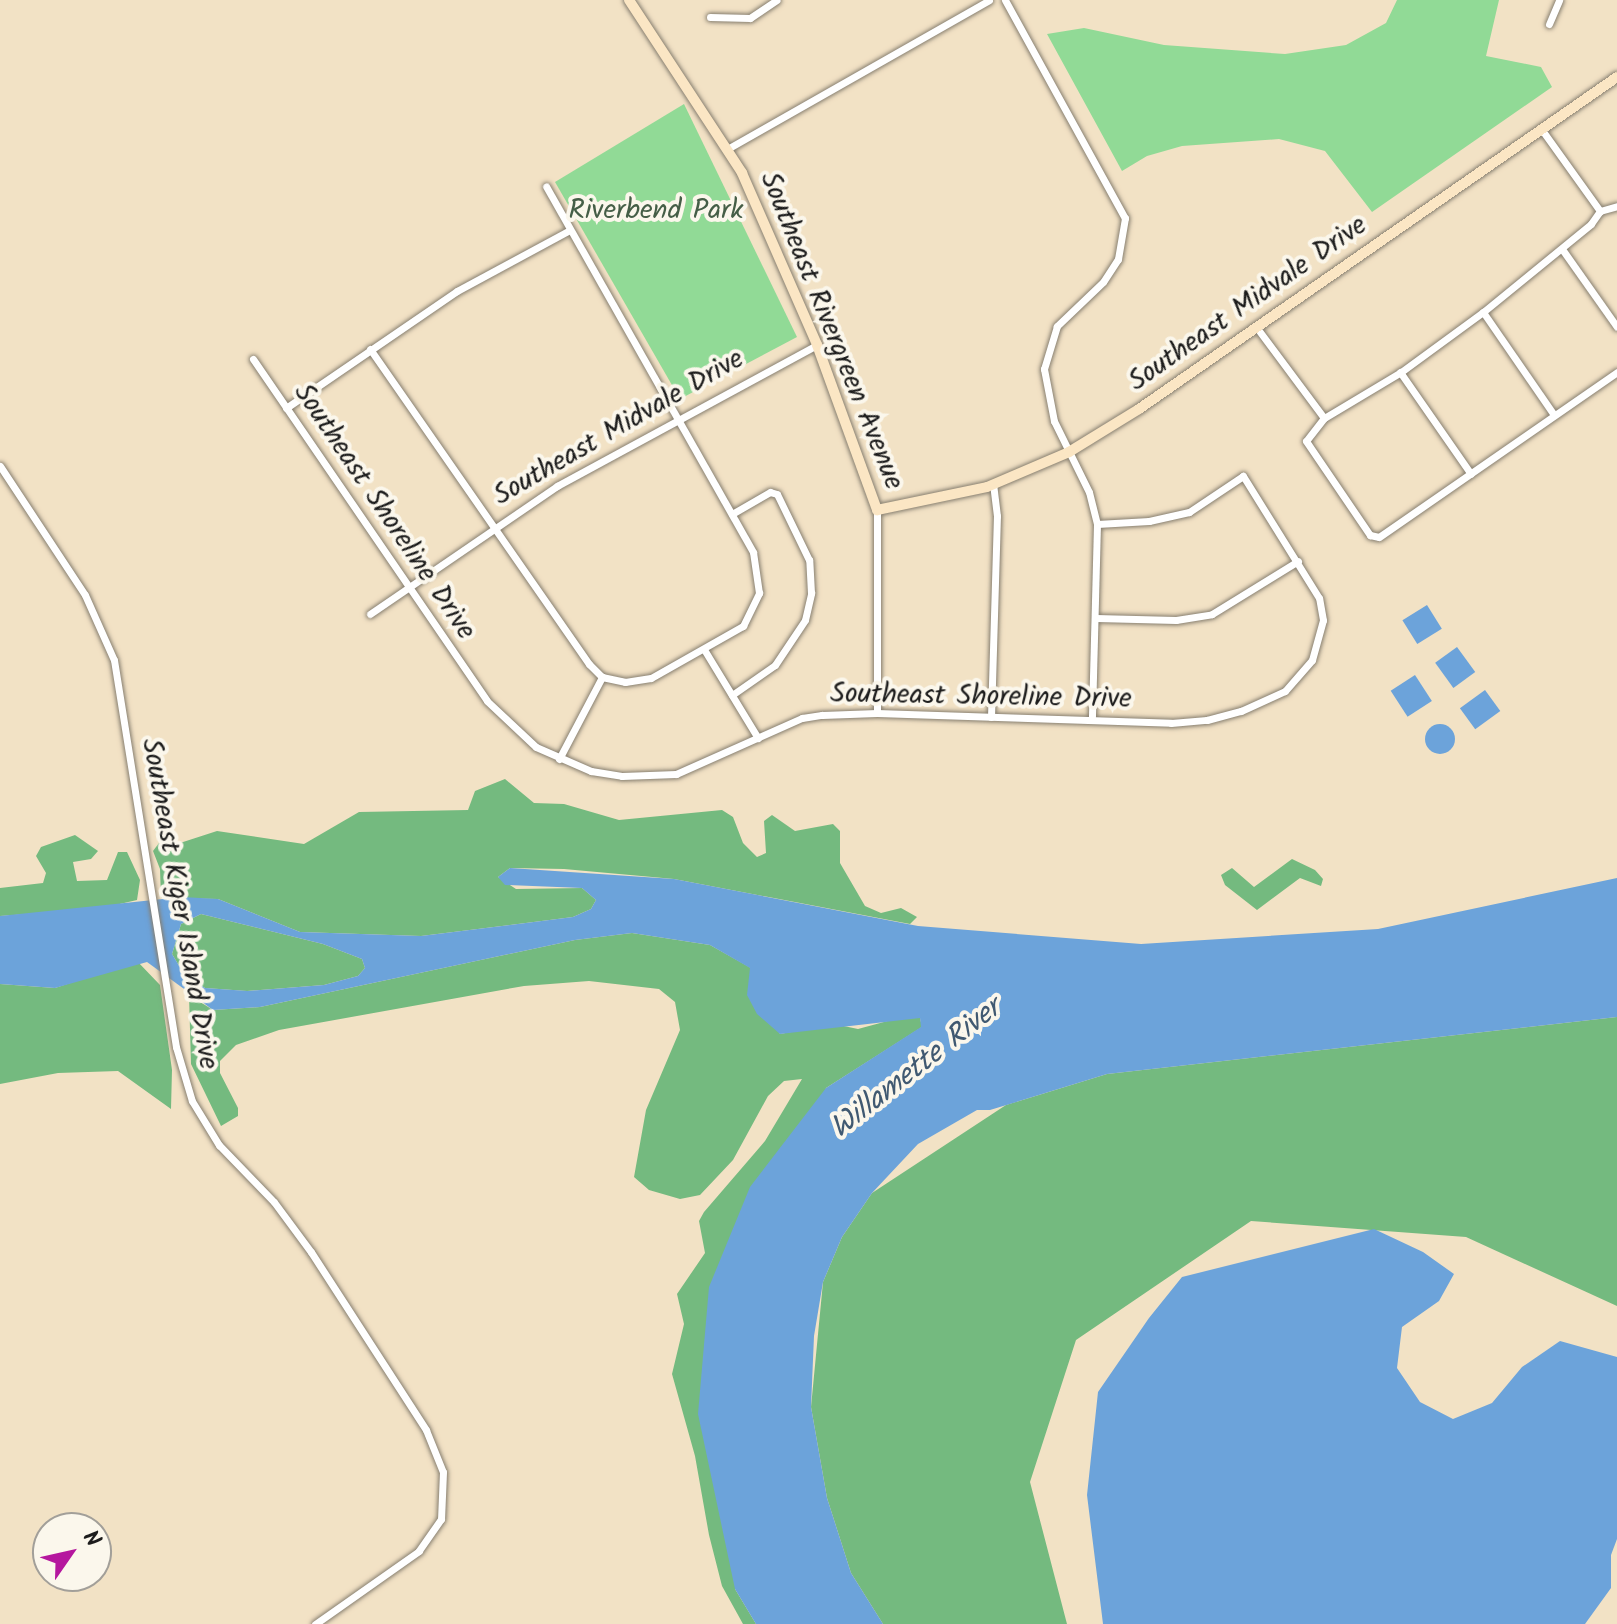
<!DOCTYPE html>
<style>
body{margin:0}
#map{position:relative;width:1617px;height:1624px;overflow:hidden;background:#f2e2c5;font-family:Kalam,sans-serif}
div>[style]{position:absolute}
.green>*{inset:0;background:#91da96}
.forest>*{inset:0;background:#74ba7f}
.water>*{inset:0;background:#6ca3da;transform-origin:0 0}
.round{border-radius:50%}
.roads{filter:drop-shadow(0 0 2px #877f70) drop-shadow(0 0 2px #877f70)}
.street>*{height:7px;margin:-3.5px;padding:0 3.5px;transform-origin:3.5px;border-radius:3.5px;background:#fff}
.secondary>*{height:10px;margin:-5px;padding:0 5px;transform-origin:5px;border-radius:5px;background:#fbe6c4}
span{translate:-50% -50%;white-space:nowrap;text-align:center;line-height:1.15;-webkit-text-stroke:8px #fbf7ec;paint-order:stroke}
.park-label{font-size:28px;color:#455e47}
.street-label{font-size:28px;color:#1c1c1c}
.water-label{font-size:30px;color:#405971;font-style:italic}
.north{position:absolute;left:32px;top:1512px;width:80px;height:80px;box-sizing:border-box;background:#fbf7ec;border:2px solid #a29f99;border-radius:50%;rotate:56deg;font-size:22px;font-weight:700;line-height:32px;text-align:center;color:#1c1c1c}
.north::after{content:'';display:block;margin:auto;width:28px;height:36px;background:#b5179e;clip-path:polygon(50% 0,100% 100%,50% 72%,0 100%)}
</style>
<div id="map">
<div class="green">
<i style="clip-path:polygon(1397px 0,1499px 0,1486px 56px,1541px 67px,1552px 87px,1372px 212px,1325px 151px,1279px 139px,1182px 146px,1147px 156px,1122px 171px,1047px 34px,1084px 28px,1164px 45px,1285px 54px,1346px 45px,1386px 23px)"></i>
<i style="clip-path:polygon(684px 104px,797px 337px,680px 399px,555px 182px)"></i>
</div>
<div class="forest">
<i style="clip-path:polygon(505px 779px,534px 803px,564px 804px,619px 820px,722px 810px,733px 817px,743px 843px,757px 857px,766px 853px,764px 821px,772px 815px,795px 831px,833px 824px,840px 831px,840px 863px,865px 906px,881px 913px,901px 908px,917px 917px,910px 924px,674px 879px,564px 869px,510px 868px,498px 877px,516px 889px,582px 888px,596px 900px,591px 909px,573px 917px,421px 936px,300px 932px,218px 899px,161px 898px,160px 869px,153px 851px,159px 843px,180px 843px,217px 831px,304px 844px,359px 812px,468px 810px,475px 791px)"></i>
<i style="clip-path:polygon(75px 835px,98px 851px,91px 859px,73px 862px,77px 881px,107px 880px,118px 852px,127px 852px,140px 880px,137px 900px,98px 909px,0 916px,0 888px,43px 883px,46px 873px,36px 856px,41px 847px)"></i>
<i style="clip-path:polygon(1292px 859px,1315px 870px,1323px 879px,1321px 886px,1300px 878px,1257px 910px,1225px 885px,1221px 875px,1232px 868px,1254px 887px)"></i>
<i style="clip-path:polygon(201px 914px,323px 944px,362px 959px,365px 968px,358px 976px,324px 985px,247px 991px,205px 988px,184px 974px,172px 954px,181px 924px)"></i>
<i style="clip-path:polygon(632px 933px,710px 945px,751px 968px,750px 978px,780px 1034px,834px 1024px,858px 1029px,906px 1016px,920px 1018px,922px 1027px,826px 1088px,735px 1589px,756px 1624px,743px 1624px,722px 1586px,709px 1535px,695px 1456px,672px 1374px,684px 1324px,677px 1294px,705px 1253px,699px 1221px,704px 1212px,765px 1141px,802px 1079px,784px 1081px,768px 1096px,733px 1160px,700px 1195px,680px 1199px,649px 1190px,634px 1177px,646px 1110px,680px 1030px,675px 1002px,659px 989px,589px 981px,524px 986px,279px 1030px,236px 1045px,220px 1061px,220px 1073px,238px 1108px,238px 1116px,221px 1126px,191px 1064px,189px 995px,213px 1010px,260px 1007px,575px 940px)"></i>
<i style="clip-path:polygon(137px 961px,160px 985px,172px 1070px,171px 1109px,118px 1071px,58px 1073px,0 1084px,0 984px,55px 988px)"></i>
<i style="clip-path:polygon(1617px 1017px,1617px 1306px,1466px 1237px,1251px 1221px,1076px 1340px,1030px 1482px,1067px 1624px,883px 1624px,851px 1573px,827px 1498px,811px 1407px,823px 1282px,842px 1237px,872px 1193px,1006px 1105px,1107px 1074px)"></i>
</div>
<div class="water">
<i style="left:1427px;top:605px;width:28px;height:29px;rotate:58deg"></i>
<i style="left:1457px;top:647px;width:31px;height:27px;rotate:54deg"></i>
<i style="left:1415px;top:675px;width:31px;height:29px;rotate:57deg"></i>
<i style="left:1485px;top:690px;width:26px;height:31px;rotate:54deg"></i>
<i class="round" style="left:1425px;top:724px;width:30px;height:30px"></i>
<i style="clip-path:polygon(evenodd,510px 868px,674px 879px,918px 926px,1141px 944px,1378px 929px,1617px 878px,1617px 1017px,1107px 1074px,990px 1110px,977px 1110px,918px 1144px,872px 1193px,842px 1237px,823px 1282px,814px 1336px,811px 1407px,827px 1498px,851px 1573px,883px 1624px,756px 1624px,735px 1589px,698px 1414px,709px 1287px,750px 1187px,826px 1088px,921px 1027px,920px 1018px,780px 1034px,757px 1014px,747px 995px,750px 968px,710px 945px,632px 933px,575px 940px,260px 1007px,213px 1010px,147px 962px,55px 988px,0 984px,0 916px,182px 897px,218px 899px,300px 932px,421px 936px,573px 917px,591px 909px,596px 900px,582px 888px,505px 885px,498px 877px,510px 868px,201px 914px,323px 944px,362px 959px,365px 968px,358px 976px,324px 985px,248px 991px,205px 988px,184px 974px,172px 954px,181px 924px,201px 914px)"></i>
<i style="clip-path:polygon(1374px 1229px,1423px 1252px,1454px 1274px,1439px 1301px,1402px 1327px,1397px 1368px,1420px 1402px,1453px 1419px,1492px 1403px,1522px 1367px,1560px 1341px,1617px 1357px,1617px 1539px,1611px 1555px,1611px 1588px,1585px 1624px,1103px 1624px,1087px 1495px,1098px 1392px,1149px 1318px,1182px 1277px)"></i>
</div>
<div class="roads">
<div class="street">
<i style="left:1005px;top:0;width:249px;rotate:61.2deg"></i>
<i style="left:1125px;top:218px;width:42px;rotate:99.7deg"></i>
<i style="left:1118px;top:259px;width:27px;rotate:123deg"></i>
<i style="left:1103px;top:282px;width:64px;rotate:136.3deg"></i>
<i style="left:1057px;top:326px;width:45px;rotate:106.8deg"></i>
<i style="left:1044px;top:369px;width:53px;rotate:79.1deg"></i>
<i style="left:1054px;top:421px;width:79px;rotate:63.8deg"></i>
<i style="left:1089px;top:492px;width:33px;rotate:76deg"></i>
<i style="left:1097px;top:524px;width:196px;rotate:91.5deg"></i>
<i style="left:710px;top:17px;width:40px;rotate:1.4deg"></i>
<i style="left:750px;top:18px;width:32px;rotate:-34deg"></i>
<i style="left:1549px;top:24px;width:26px;rotate:-67deg"></i>
<i style="left:1542px;top:130px;width:100px;rotate:54.4deg"></i>
<i style="left:729px;top:148px;width:299px;rotate:-29.6deg"></i>
<i style="left:1600px;top:211px;width:16px;rotate:125deg"></i>
<i style="left:1591px;top:224px;width:139px;rotate:140.8deg"></i>
<i style="left:1483px;top:312px;width:102px;rotate:143.8deg"></i>
<i style="left:1401px;top:372px;width:90px;rotate:149.1deg"></i>
<i style="left:1324px;top:418px;width:29px;rotate:128deg"></i>
<i style="left:1306px;top:441px;width:114px;rotate:55.8deg"></i>
<i style="left:1370px;top:535px;width:9px;rotate:13deg"></i>
<i style="left:1379px;top:537px;width:290px;rotate:-34.7deg"></i>
<i style="left:1600px;top:211px;width:18px;rotate:-16deg"></i>
<i style="left:1562px;top:249px;width:95px;rotate:54.8deg"></i>
<i style="left:1483px;top:312px;width:125px;rotate:55.4deg"></i>
<i style="left:1257px;top:328px;width:112px;rotate:53.3deg"></i>
<i style="left:370px;top:349px;width:384px;rotate:55.2deg"></i>
<i style="left:589px;top:664px;width:18px;rotate:45deg"></i>
<i style="left:602px;top:677px;width:24px;rotate:12deg"></i>
<i style="left:625px;top:682px;width:26px;rotate:-9deg"></i>
<i style="left:651px;top:678px;width:106px;rotate:-29.5deg"></i>
<i style="left:743px;top:626px;width:37px;rotate:-64deg"></i>
<i style="left:759px;top:593px;width:41px;rotate:-98.3deg"></i>
<i style="left:753px;top:552px;width:420px;rotate:-119.5deg"></i>
<i style="left:253px;top:359px;width:414px;rotate:55.6deg"></i>
<i style="left:487px;top:701px;width:67px;rotate:43.2deg"></i>
<i style="left:536px;top:747px;width:60px;rotate:23.6deg"></i>
<i style="left:591px;top:771px;width:31px;rotate:9deg"></i>
<i style="left:622px;top:776px;width:54px;rotate:-2.1deg"></i>
<i style="left:676px;top:774px;width:138px;rotate:-24deg"></i>
<i style="left:802px;top:718px;width:20px;rotate:-9deg"></i>
<i style="left:822px;top:715px;width:55px;rotate:-2.1deg"></i>
<i style="left:877px;top:713px;width:294px;rotate:1.9deg"></i>
<i style="left:1171px;top:723px;width:36px;rotate:-5deg"></i>
<i style="left:1207px;top:720px;width:35px;rotate:-15deg"></i>
<i style="left:1241px;top:711px;width:48px;rotate:-24.4deg"></i>
<i style="left:1285px;top:691px;width:41px;rotate:-48.9deg"></i>
<i style="left:1312px;top:660px;width:41px;rotate:-74.6deg"></i>
<i style="left:1323px;top:620px;width:22px;rotate:-100deg"></i>
<i style="left:1319px;top:598px;width:144px;rotate:-121.9deg"></i>
<i style="left:1243px;top:476px;width:65px;rotate:146.3deg"></i>
<i style="left:1189px;top:512px;width:41px;rotate:167.3deg"></i>
<i style="left:1149px;top:521px;width:52px;rotate:176.7deg"></i>
<i style="left:1400px;top:372px;width:124px;rotate:55.2deg"></i>
<i style="left:286px;top:408px;width:207px;rotate:-34.4deg"></i>
<i style="left:457px;top:291px;width:128px;rotate:-28.4deg"></i>
<i style="left:0;top:466px;width:154px;rotate:56.6deg"></i>
<i style="left:85px;top:595px;width:71px;rotate:66deg"></i>
<i style="left:114px;top:660px;width:392px;rotate:80.9deg"></i>
<i style="left:176px;top:1047px;width:56px;rotate:73.5deg"></i>
<i style="left:192px;top:1101px;width:52px;rotate:58.5deg"></i>
<i style="left:219px;top:1145px;width:79px;rotate:46deg"></i>
<i style="left:274px;top:1202px;width:62px;rotate:53.5deg"></i>
<i style="left:311px;top:1252px;width:212px;rotate:57.1deg"></i>
<i style="left:426px;top:1430px;width:45px;rotate:68deg"></i>
<i style="left:443px;top:1472px;width:47px;rotate:92.4deg"></i>
<i style="left:441px;top:1519px;width:39px;rotate:125deg"></i>
<i style="left:419px;top:1551px;width:127px;rotate:144.9deg"></i>
<i style="left:877px;top:510px;width:203px;rotate:90deg"></i>
<i style="left:370px;top:614px;width:227px;rotate:-34.4deg"></i>
<i style="left:557px;top:486px;width:296px;rotate:-28.5deg"></i>
<i style="left:1096px;top:618px;width:80px;rotate:1.4deg"></i>
<i style="left:1176px;top:620px;width:36px;rotate:-9deg"></i>
<i style="left:1212px;top:614px;width:101px;rotate:-31.6deg"></i>
<i style="left:705px;top:651px;width:102px;rotate:58.7deg"></i>
<i style="left:732px;top:695px;width:52px;rotate:-34.9deg"></i>
<i style="left:775px;top:665px;width:54px;rotate:-56.3deg"></i>
<i style="left:805px;top:620px;width:28px;rotate:-77deg"></i>
<i style="left:811px;top:593px;width:33px;rotate:-93deg"></i>
<i style="left:809px;top:560px;width:73px;rotate:-115.9deg"></i>
<i style="left:777px;top:494px;width:7px;rotate:-164deg"></i>
<i style="left:770px;top:492px;width:44px;rotate:149.9deg"></i>
<i style="left:991px;top:717px;width:201px;rotate:-88.3deg"></i>
<i style="left:997px;top:516px;width:31px;rotate:-97deg"></i>
<i style="left:559px;top:759px;width:93px;rotate:-62.3deg"></i>
</div>
<div class="secondary">
<i style="left:629px;top:0;width:207px;rotate:56.8deg"></i>
<i style="left:742px;top:173px;width:188px;rotate:66.4deg"></i>
<i style="left:817px;top:345px;width:176px;rotate:70deg"></i>
<i style="left:877px;top:510px;width:112px;rotate:-11.8deg"></i>
<i style="left:987px;top:487px;width:89px;rotate:-23.1deg"></i>
<i style="left:1069px;top:452px;width:82px;rotate:-31.6deg"></i>
<i style="left:1139px;top:409px;width:582px;rotate:-34.78deg"></i>
</div>
</div>
<div class="park-label">
<span style="left:656px;top:211px">Riverbend Park</span>
</div>
<div class="street-label">
<span style="left:1248px;top:304px;rotate:-35deg">Southeast Midvale Drive</span>
<span style="left:831px;top:331px;rotate:68deg">Southeast Rivergreen Avenue</span>
<span style="left:619px;top:428px;rotate:-30deg">Southeast Midvale Drive</span>
<span style="left:384px;top:512px;rotate:56deg">Southeast Shoreline Drive</span>
<span style="left:981px;top:697px;rotate:1deg">Southeast Shoreline Drive</span>
<span style="left:179px;top:904px;rotate:80deg">Southeast Kiger Island Drive</span>
</div>
<div class="water-label">
<span style="left:916px;top:1069px;rotate:-38deg">Willamette River</span>
</div>
<div class="north">N</div>
</div>
